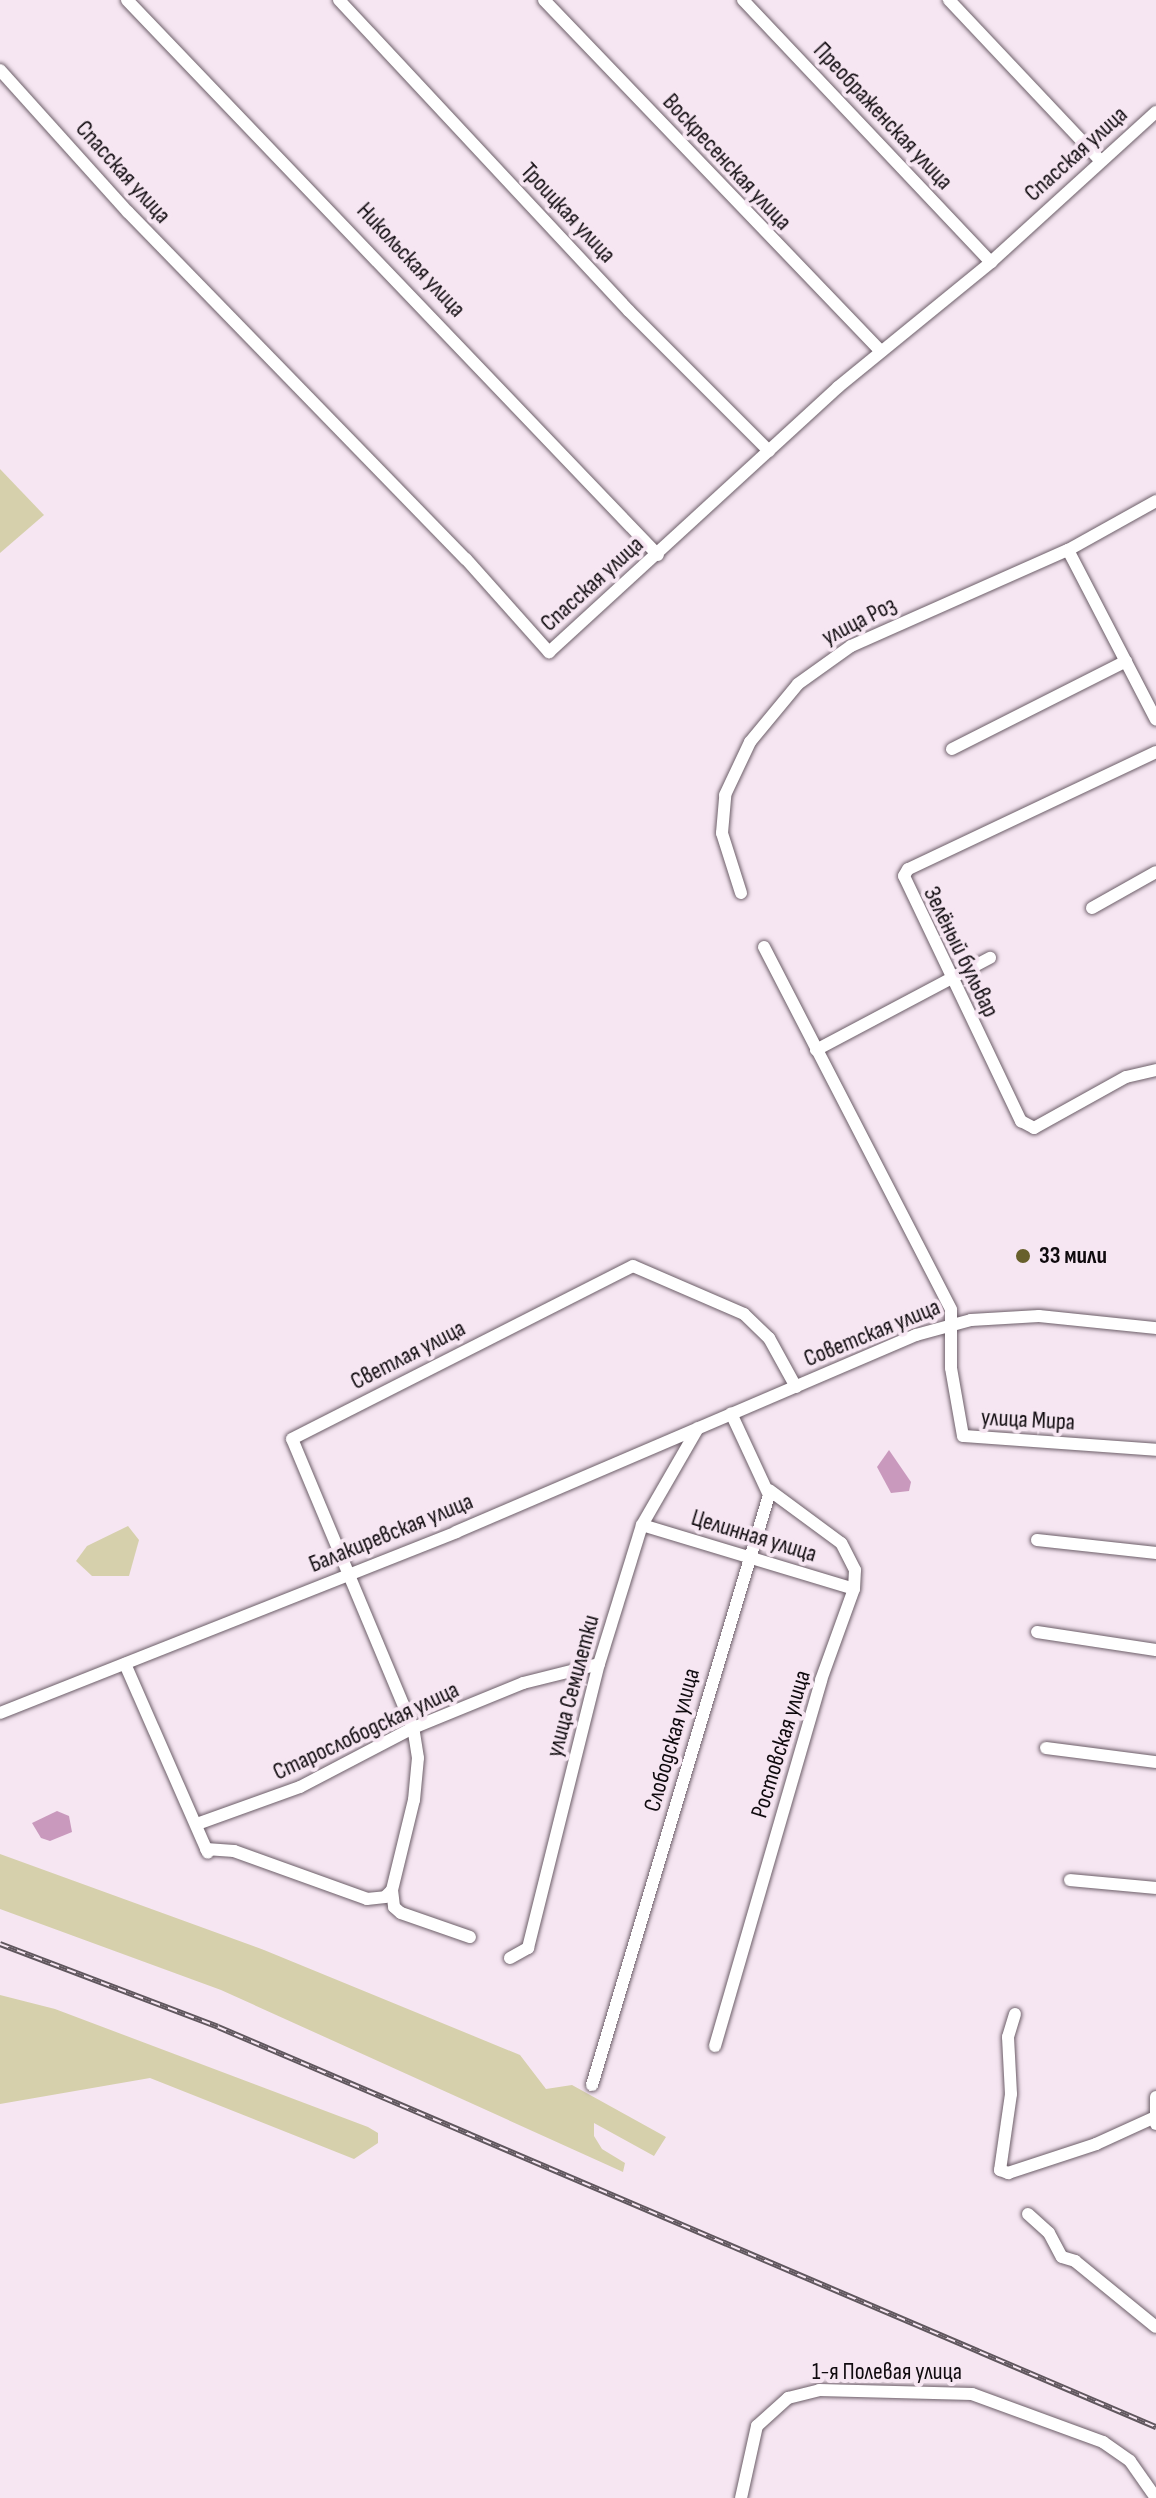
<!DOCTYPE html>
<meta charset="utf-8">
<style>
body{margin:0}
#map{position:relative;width:1156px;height:2498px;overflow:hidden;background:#f6e6f2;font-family:"Sofia Sans Condensed",sans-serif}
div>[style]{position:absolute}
.green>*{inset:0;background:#d6d0ac}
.water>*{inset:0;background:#c999bd}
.roads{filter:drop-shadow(0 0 2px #6c5e68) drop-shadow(0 0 2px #6c5e68)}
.minor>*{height:12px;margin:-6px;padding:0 6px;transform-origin:6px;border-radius:6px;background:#fff}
.rail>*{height:6px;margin-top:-3px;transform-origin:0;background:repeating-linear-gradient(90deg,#f6e6f2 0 9px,#60575e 0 18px);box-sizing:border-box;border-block:2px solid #60575e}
.dots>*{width:22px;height:22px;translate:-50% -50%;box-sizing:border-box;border:4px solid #f6e6f2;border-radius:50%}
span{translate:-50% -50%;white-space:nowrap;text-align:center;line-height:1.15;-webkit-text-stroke:8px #f6e6f2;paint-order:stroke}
.street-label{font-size:24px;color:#0f0a0e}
.poi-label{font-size:24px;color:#0f0a0e;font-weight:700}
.left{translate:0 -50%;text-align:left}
</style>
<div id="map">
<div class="green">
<i style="clip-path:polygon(0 469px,44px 515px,0 553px)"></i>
<i style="clip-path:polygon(128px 1526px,139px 1540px,129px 1576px,92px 1576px,76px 1561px,87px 1546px)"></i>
<i style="clip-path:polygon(0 1854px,264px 1950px,520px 2055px,546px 2089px,572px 2085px,666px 2137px,654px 2156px,594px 2123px,594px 2136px,602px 2149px,625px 2163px,623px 2172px,221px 1990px,0 1909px)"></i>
<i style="clip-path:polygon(0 1995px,55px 2009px,368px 2127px,378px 2133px,378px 2143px,354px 2159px,150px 2078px,0 2104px)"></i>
</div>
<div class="water">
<i style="clip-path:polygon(889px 1450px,911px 1482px,909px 1491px,891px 1493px,877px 1467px)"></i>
<i style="clip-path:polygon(57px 1811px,69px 1816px,72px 1832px,50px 1841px,41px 1838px,32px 1823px)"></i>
</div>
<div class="roads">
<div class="minor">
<i style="left:127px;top:0;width:768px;rotate:46.27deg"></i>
<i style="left:339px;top:0;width:425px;rotate:47deg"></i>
<i style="left:629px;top:311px;width:198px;rotate:45deg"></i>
<i style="left:544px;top:0;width:487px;rotate:46.2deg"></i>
<i style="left:743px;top:0;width:361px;rotate:46.6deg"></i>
<i style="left:949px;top:0;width:220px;rotate:46.7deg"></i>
<i style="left:0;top:70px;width:191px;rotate:48deg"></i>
<i style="left:128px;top:212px;width:484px;rotate:45.8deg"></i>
<i style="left:466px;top:559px;width:125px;rotate:48.3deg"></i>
<i style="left:549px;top:652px;width:392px;rotate:-42.5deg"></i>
<i style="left:838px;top:387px;width:198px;rotate:-39.2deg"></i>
<i style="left:991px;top:262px;width:223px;rotate:-42.3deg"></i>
<i style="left:1068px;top:550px;width:191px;rotate:62.6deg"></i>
<i style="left:952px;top:749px;width:195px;rotate:-26.8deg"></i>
<i style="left:1156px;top:752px;width:274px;rotate:154.7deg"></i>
<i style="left:908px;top:869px;width:8px;rotate:120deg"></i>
<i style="left:904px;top:876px;width:272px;rotate:64.5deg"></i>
<i style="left:1021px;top:1121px;width:15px;rotate:28deg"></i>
<i style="left:1034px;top:1128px;width:105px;rotate:-29deg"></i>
<i style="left:1126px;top:1077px;width:31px;rotate:-13deg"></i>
<i style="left:741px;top:893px;width:63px;rotate:-107.6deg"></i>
<i style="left:722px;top:833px;width:38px;rotate:-85deg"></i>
<i style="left:725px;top:795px;width:59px;rotate:-64.7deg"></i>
<i style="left:750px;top:742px;width:75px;rotate:-50.4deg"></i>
<i style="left:798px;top:684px;width:65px;rotate:-35.6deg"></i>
<i style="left:851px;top:646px;width:237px;rotate:-23.9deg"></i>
<i style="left:1068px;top:550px;width:101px;rotate:-29.1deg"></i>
<i style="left:1092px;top:908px;width:73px;rotate:-29.4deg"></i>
<i style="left:764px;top:947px;width:408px;rotate:62.7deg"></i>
<i style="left:951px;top:1310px;width:58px;rotate:90deg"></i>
<i style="left:951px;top:1368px;width:69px;rotate:80deg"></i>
<i style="left:963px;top:1436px;width:194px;rotate:4.1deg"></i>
<i style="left:816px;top:1050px;width:197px;rotate:-27.9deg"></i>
<i style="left:642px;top:1525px;width:221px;rotate:16.8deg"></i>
<i style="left:1037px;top:1540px;width:120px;rotate:6.2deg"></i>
<i style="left:1037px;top:1632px;width:120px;rotate:8.6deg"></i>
<i style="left:125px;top:1664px;width:206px;rotate:66.3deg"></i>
<i style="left:0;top:1713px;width:491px;rotate:-21.6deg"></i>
<i style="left:456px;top:1532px;width:500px;rotate:-23.18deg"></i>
<i style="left:916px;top:1335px;width:57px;rotate:-15.3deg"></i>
<i style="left:971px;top:1320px;width:68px;rotate:-3.4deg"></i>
<i style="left:1039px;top:1316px;width:118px;rotate:5.9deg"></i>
<i style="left:1046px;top:1748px;width:111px;rotate:7.3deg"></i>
<i style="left:197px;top:1824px;width:109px;rotate:-19.8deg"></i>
<i style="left:300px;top:1787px;width:127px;rotate:-27.6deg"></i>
<i style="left:413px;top:1728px;width:119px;rotate:-22.2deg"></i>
<i style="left:523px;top:1683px;width:78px;rotate:-14deg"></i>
<i style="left:206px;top:1849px;width:28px;rotate:4deg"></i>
<i style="left:234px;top:1851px;width:141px;rotate:19.8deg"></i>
<i style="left:367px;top:1899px;width:18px;rotate:-6deg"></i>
<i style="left:385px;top:1897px;width:10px;rotate:-45deg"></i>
<i style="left:392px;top:1890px;width:17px;rotate:83deg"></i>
<i style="left:394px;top:1907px;width:9px;rotate:41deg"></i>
<i style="left:401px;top:1913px;width:73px;rotate:19.2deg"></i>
<i style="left:1070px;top:1880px;width:86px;rotate:5.3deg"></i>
<i style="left:392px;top:1890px;width:93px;rotate:-76.3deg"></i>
<i style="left:414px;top:1800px;width:42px;rotate:-84.6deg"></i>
<i style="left:418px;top:1758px;width:30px;rotate:-99deg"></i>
<i style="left:413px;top:1728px;width:313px;rotate:-112.7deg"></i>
<i style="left:292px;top:1439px;width:382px;rotate:-26.9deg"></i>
<i style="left:633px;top:1266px;width:121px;rotate:23.4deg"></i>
<i style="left:744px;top:1314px;width:35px;rotate:44deg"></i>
<i style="left:769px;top:1338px;width:56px;rotate:61.1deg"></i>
<i style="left:510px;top:1958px;width:21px;rotate:-29deg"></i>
<i style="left:528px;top:1948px;width:293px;rotate:-76deg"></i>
<i style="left:599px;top:1664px;width:145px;rotate:-72.8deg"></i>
<i style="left:642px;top:1525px;width:112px;rotate:-60deg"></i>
<i style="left:1015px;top:2014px;width:24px;rotate:107deg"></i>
<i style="left:1008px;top:2037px;width:57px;rotate:87deg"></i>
<i style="left:1011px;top:2094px;width:77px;rotate:98.2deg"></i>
<i style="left:1000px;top:2170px;width:9px;rotate:21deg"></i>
<i style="left:1008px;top:2173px;width:93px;rotate:-18.2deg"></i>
<i style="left:1096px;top:2144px;width:63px;rotate:-24.5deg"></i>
<i style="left:715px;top:2046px;width:381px;rotate:-73.8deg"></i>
<i style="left:821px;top:1680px;width:97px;rotate:-70.1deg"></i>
<i style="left:854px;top:1589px;width:19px;rotate:-87deg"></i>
<i style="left:855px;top:1570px;width:30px;rotate:-117deg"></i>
<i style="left:841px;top:1543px;width:89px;rotate:-143.6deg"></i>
<i style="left:592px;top:2085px;width:616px;rotate:-73.3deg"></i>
<i style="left:769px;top:1495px;width:90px;rotate:-114.9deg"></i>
<i style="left:1156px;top:2097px;width:27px;rotate:90deg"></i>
<i style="left:1028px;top:2214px;width:28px;rotate:42deg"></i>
<i style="left:1049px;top:2233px;width:27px;rotate:62deg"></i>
<i style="left:1062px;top:2257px;width:14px;rotate:17deg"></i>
<i style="left:1075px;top:2261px;width:104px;rotate:39.2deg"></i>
<i style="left:741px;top:2498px;width:74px;rotate:-77.5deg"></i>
<i style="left:757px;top:2426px;width:42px;rotate:-42.1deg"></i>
<i style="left:788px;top:2398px;width:32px;rotate:-14deg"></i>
<i style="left:819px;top:2390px;width:153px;rotate:1.5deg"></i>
<i style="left:972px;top:2394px;width:140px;rotate:20.1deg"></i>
<i style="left:1103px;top:2442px;width:33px;rotate:35deg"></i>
<i style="left:1130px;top:2461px;width:45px;rotate:54.9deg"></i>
</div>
</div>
<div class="rail">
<i style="left:0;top:1944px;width:233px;rotate:20.8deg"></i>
<i style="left:218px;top:2027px;width:1020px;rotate:23.1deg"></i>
</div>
<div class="dots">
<i style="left:1023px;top:1256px;background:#68602c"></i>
</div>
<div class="street-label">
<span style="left:883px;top:116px;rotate:47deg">Преображенская улица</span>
<span style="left:1076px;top:154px;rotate:-42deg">Спасская улица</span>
<span style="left:727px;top:162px;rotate:47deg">Воскресенская улица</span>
<span style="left:123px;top:172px;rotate:48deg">Спасская улица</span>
<span style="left:568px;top:213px;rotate:47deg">Троицкая улица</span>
<span style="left:411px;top:260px;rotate:47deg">Никольская улица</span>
<span style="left:592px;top:584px;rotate:-42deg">Спасская улица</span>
<span style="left:859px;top:621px;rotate:-27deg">улица Роз</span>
<span style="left:961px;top:952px;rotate:64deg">Зелёный бульвар</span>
<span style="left:872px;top:1333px;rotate:-22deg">Советская улица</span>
<span style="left:408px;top:1355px;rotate:-27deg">Светлая улица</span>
<span style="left:1028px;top:1420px;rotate:3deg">улица Мира</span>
<span style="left:391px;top:1533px;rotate:-22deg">Балакиревская улица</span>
<span style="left:754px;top:1536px;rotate:17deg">Целинная улица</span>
<span style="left:573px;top:1686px;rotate:-75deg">улица Семилетки</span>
<span style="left:366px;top:1731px;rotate:-25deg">Старослободская улица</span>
<span style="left:672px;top:1740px;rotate:-74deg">Слободская улица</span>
<span style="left:781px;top:1744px;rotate:-73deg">Ростовская улица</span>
<span style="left:887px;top:2372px">1-я Полевая улица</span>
</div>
<div class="poi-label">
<span class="left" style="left:1039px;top:1256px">33 мили</span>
</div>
</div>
